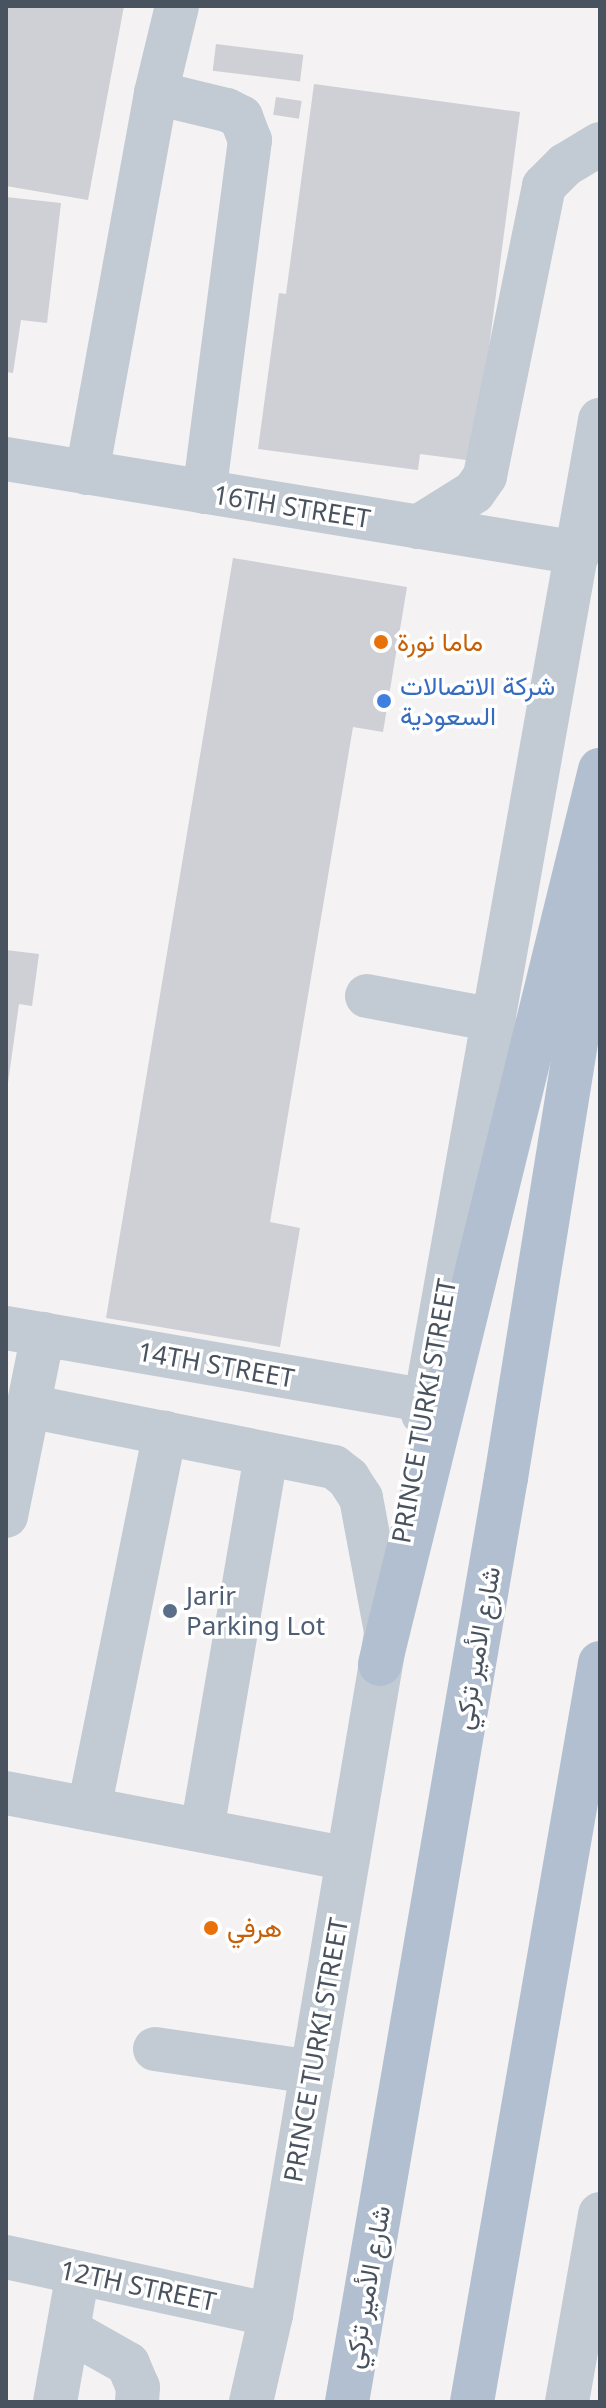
<!DOCTYPE html>
<meta charset="utf-8">
<style>
body{margin:0}
#map{position:relative;width:606px;height:2408px;overflow:hidden;background:#f4f2f2;font-family:"Noto Sans",Vazirmatn,sans-serif}
div>[style]{position:absolute}
.building>*{inset:0;background:#ced0d6;transform-origin:0 0}
.minor>*{height:44px;margin:-22px;padding:0 22px;transform-origin:22px;border-radius:22px;background:#c2cbd3}
.major>*{height:44px;margin:-22px;padding:0 22px;transform-origin:22px;border-radius:22px;background:#b2bfd0}
.dots>*{width:22px;height:22px;translate:-50% -50%;box-sizing:border-box;border:4px solid #fff;border-radius:50%}
span{translate:-50% -50%;white-space:nowrap;text-align:center;line-height:1.15;-webkit-text-stroke:7px #fff;paint-order:stroke}
.street-label{font-size:26px;color:#49535f}
.food-label{font-size:26px;color:#c56008}
.left{translate:0 -50%;text-align:left}
.shop-label{font-size:26px;color:#366cbe}
.service-label{font-size:26px;color:#4e5e75}
.frame{position:absolute;inset:0;border:8px solid #49535f;pointer-events:none}
</style>
<div id="map">
<div class="building">
<i style="clip-path:polygon(6px 6px,124px 6px,88px 200px,6px 186px)"></i>
<i style="left:216px;top:44px;width:88px;height:27px;rotate:7deg"></i>
<i style="clip-path:polygon(314px 84px,520px 112px,474px 461px,420px 454px,418px 470px,258px 449px,279px 293px,286px 294px)"></i>
<i style="left:276px;top:97px;width:26px;height:18px;rotate:9deg"></i>
<i style="clip-path:polygon(6px 197px,61px 203px,47px 323px,21px 320px,13px 373px,6px 372px)"></i>
<i style="clip-path:polygon(233px 558px,407px 587px,383px 732px,353px 727px,270px 1222px,300px 1228px,280px 1347px,106px 1318px)"></i>
<i style="clip-path:polygon(6px 950px,39px 954px,32px 1006px,19px 1004px,8px 1083px)"></i>
</div>
<div class="minor">
<i style="left:156px;top:93px;width:73px;rotate:13.5deg"></i>
<i style="left:227px;top:110px;width:16px;rotate:27deg"></i>
<i style="left:241px;top:117px;width:25px;rotate:69deg"></i>
<i style="left:250px;top:140px;width:355px;rotate:97.4deg"></i>
<i style="left:6px;top:459px;width:580px;rotate:9.33deg"></i>
<i style="left:87px;top:473px;width:386px;rotate:-79.7deg"></i>
<i style="left:156px;top:93px;width:89px;rotate:-76.4deg"></i>
<i style="left:418px;top:527px;width:66px;rotate:-32deg"></i>
<i style="left:474px;top:492px;width:19px;rotate:-55deg"></i>
<i style="left:485px;top:476px;width:296px;rotate:-78.5deg"></i>
<i style="left:544px;top:186px;width:30px;rotate:-45deg"></i>
<i style="left:565px;top:165px;width:41px;rotate:-31deg"></i>
<i style="left:367px;top:996px;width:129px;rotate:10.7deg"></i>
<i style="left:6px;top:1328px;width:425px;rotate:9.8deg"></i>
<i style="left:28px;top:1406px;width:312px;rotate:11.3deg"></i>
<i style="left:334px;top:1467px;width:18px;rotate:38deg"></i>
<i style="left:348px;top:1478px;width:24px;rotate:57deg"></i>
<i style="left:361px;top:1498px;width:135px;rotate:79.4deg"></i>
<i style="left:423px;top:1414px;width:1010px;rotate:-79.9deg"></i>
<i style="left:6px;top:1516px;width:186px;rotate:-78.5deg"></i>
<i style="left:6px;top:1793px;width:348px;rotate:10.9deg"></i>
<i style="left:89px;top:1809px;width:384px;rotate:-78.6deg"></i>
<i style="left:202px;top:1830px;width:381px;rotate:-80.3deg"></i>
<i style="left:155px;top:2049px;width:159px;rotate:8.3deg"></i>
<i style="left:6px;top:2257px;width:271px;rotate:12.3deg"></i>
<i style="left:68px;top:2330px;width:69px;rotate:29.5deg"></i>
<i style="left:128px;top:2364px;width:25px;rotate:67deg"></i>
<i style="left:138px;top:2387px;width:15px;rotate:94deg"></i>
<i style="left:55px;top:2402px;width:131px;rotate:-79.9deg"></i>
<i style="left:251px;top:2402px;width:89px;rotate:-77.1deg"></i>
<i style="left:271px;top:2315px;width:697px;rotate:-80.42deg"></i>
<i style="left:567px;top:2402px;width:191px;rotate:-80deg"></i>
</div>
<div class="major">
<i style="left:380px;top:1664px;width:921px;rotate:-76.18deg"></i>
<i style="left:347px;top:2402px;width:938px;rotate:-80.24deg"></i>
<i style="left:506px;top:1478px;width:593px;rotate:-80.87deg"></i>
<i style="left:472px;top:2402px;width:750px;rotate:-80.17deg"></i>
</div>
<div class="dots">
<i style="left:381px;top:642px;background:#e8710a"></i>
<i style="left:384px;top:701px;background:#3f7fe0"></i>
<i style="left:170px;top:1611px;background:#5c6f8a"></i>
<i style="left:211px;top:1928px;background:#e8710a"></i>
</div>
<div class="street-label">
<span style="left:292px;top:507px;rotate:9deg">16TH STREET</span>
<span style="left:216px;top:1365px;rotate:10deg">14TH STREET</span>
<span style="left:424px;top:1411px;rotate:-80deg">PRINCE TURKI STREET</span>
<span style="left:477px;top:1648px;rotate:-80deg">شارع الأمير تركي</span>
<span style="left:316px;top:2050px;rotate:-80deg">PRINCE TURKI STREET</span>
<span style="left:138px;top:2286px;rotate:12deg">12TH STREET</span>
<span style="left:367px;top:2287px;rotate:-80deg">شارع الأمير تركي</span>
</div>
<div class="food-label">
<span class="left" style="left:397px;top:642px">ماما نورة</span>
<span class="left" style="left:227px;top:1928px">هرفي</span>
</div>
<div class="shop-label">
<span class="left" style="left:400px;top:701px">شركة الاتصالات<br>السعودية</span>
</div>
<div class="service-label">
<span class="left" style="left:186px;top:1611px">Jarir<br>Parking Lot</span>
</div>
<div class="frame"></div>
</div>
